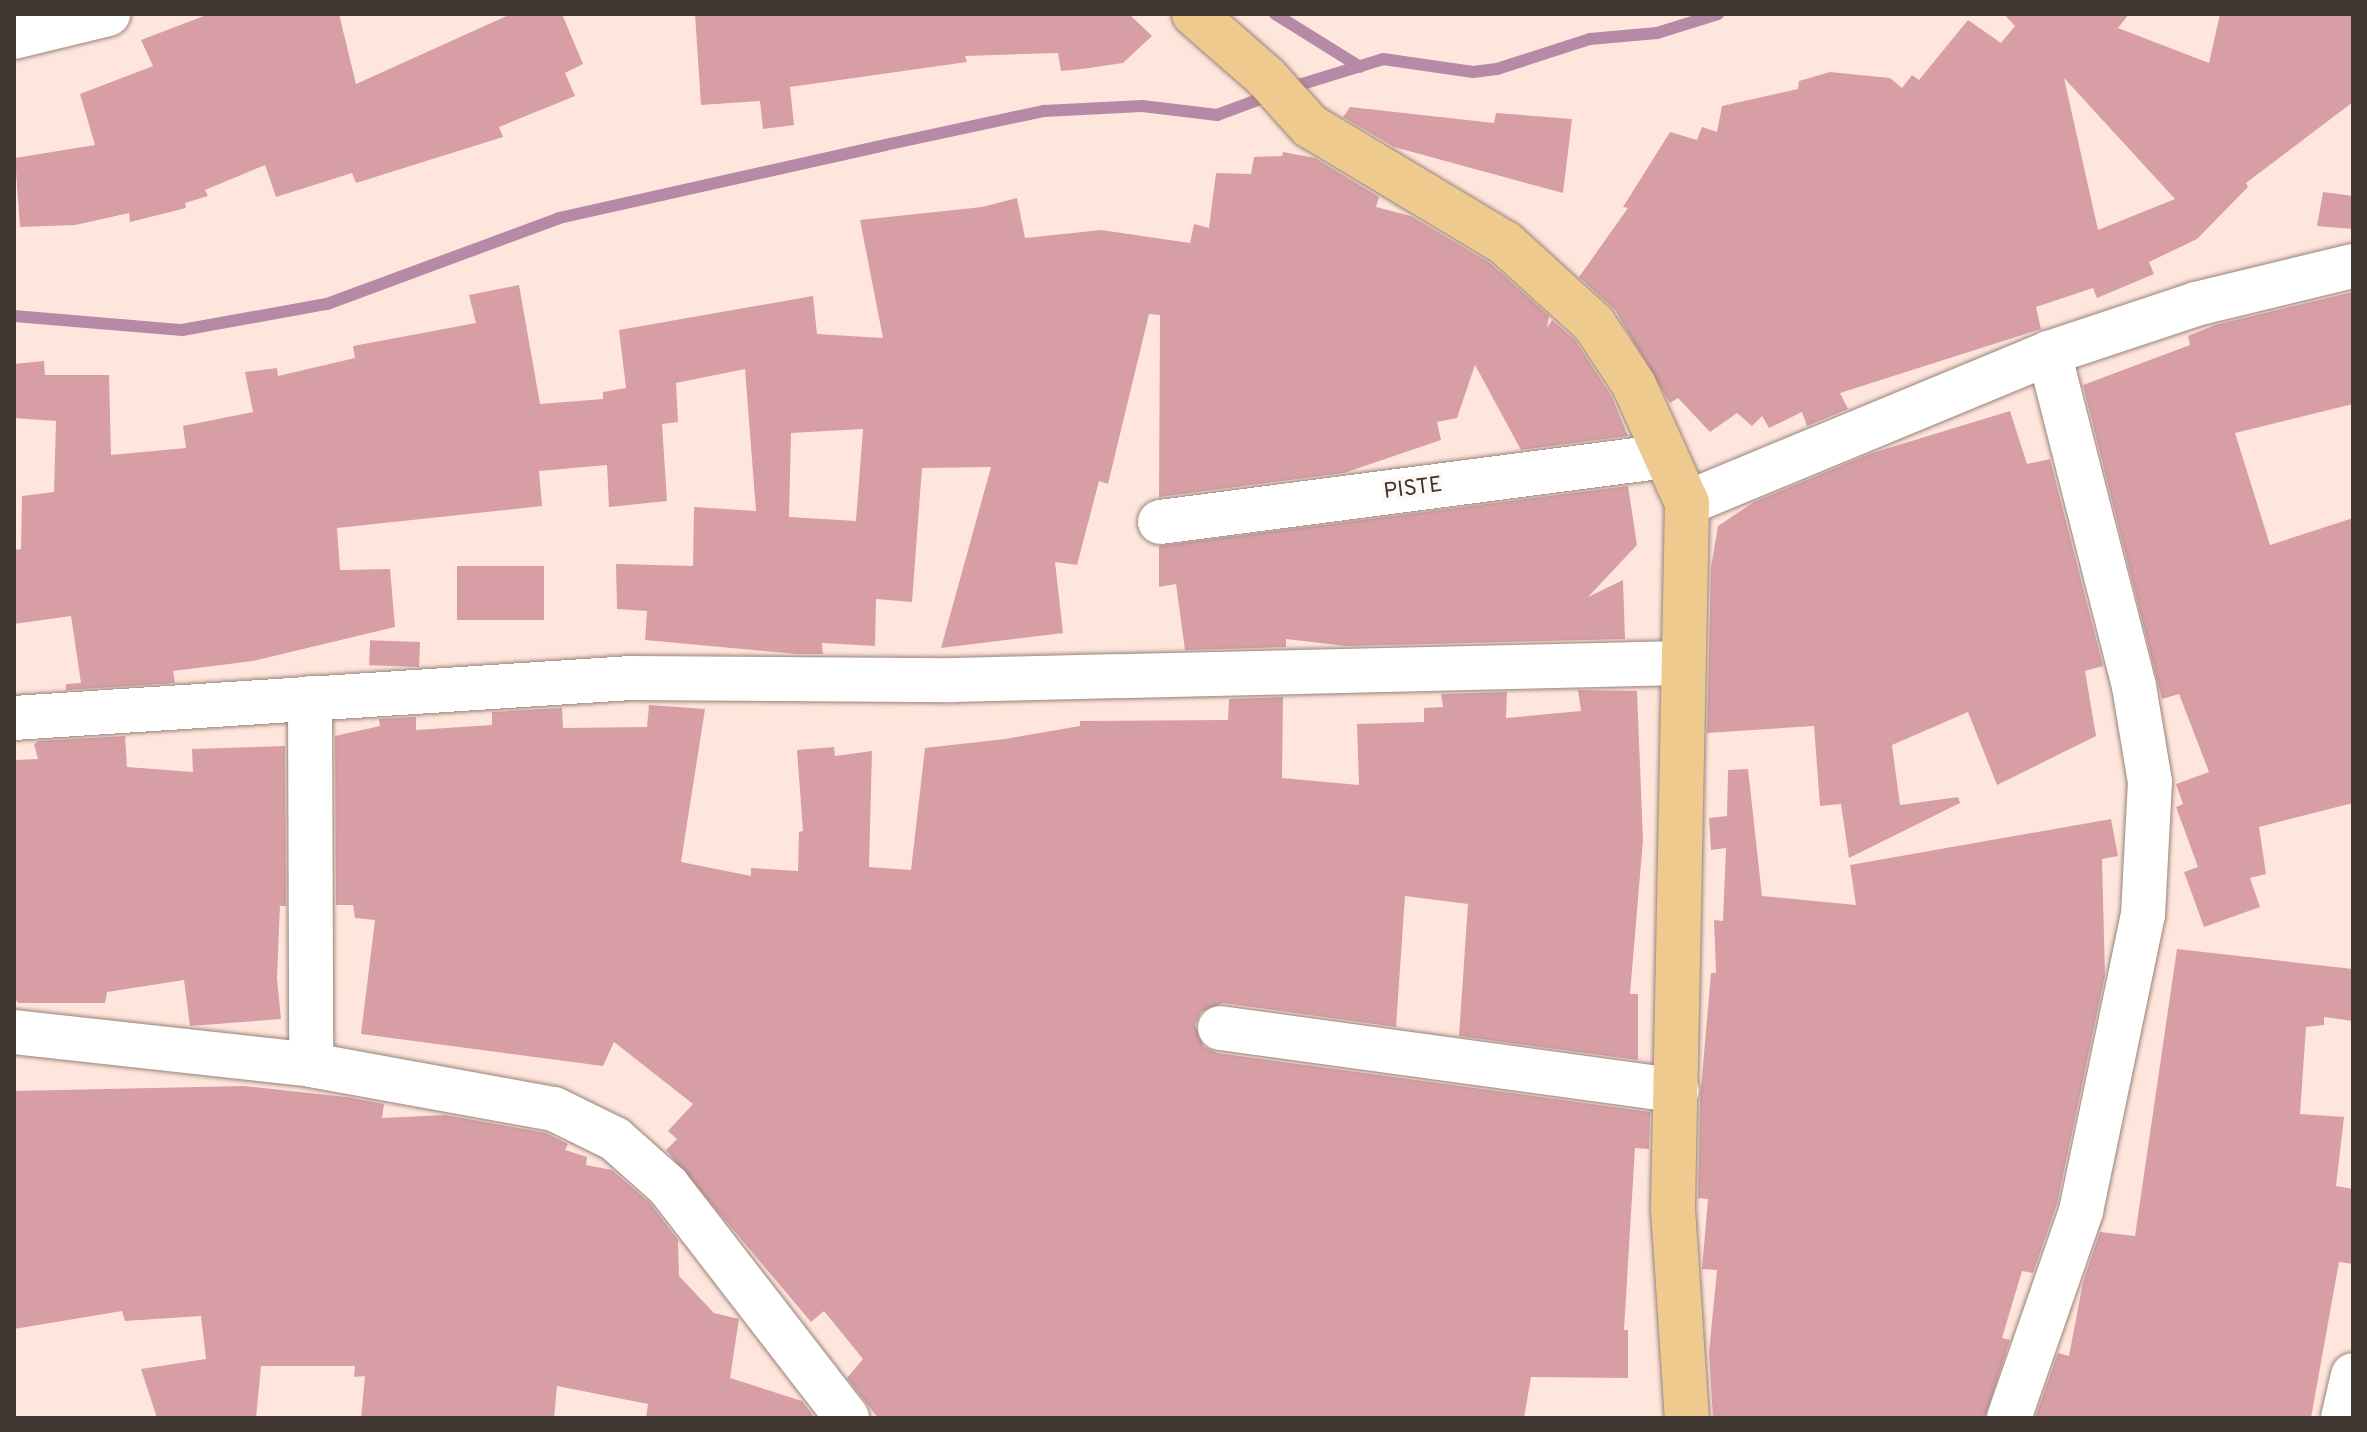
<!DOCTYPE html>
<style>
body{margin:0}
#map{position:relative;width:2367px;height:1432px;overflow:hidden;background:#ffe6dc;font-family:Overpass,sans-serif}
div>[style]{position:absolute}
.stream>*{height:12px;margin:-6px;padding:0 6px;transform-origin:6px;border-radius:6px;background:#b68aa7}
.building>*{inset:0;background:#d79fa5;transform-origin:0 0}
.roads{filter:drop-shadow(0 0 2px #978279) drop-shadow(0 0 2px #978279)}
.minor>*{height:44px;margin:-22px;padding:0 22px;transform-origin:22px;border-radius:22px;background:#fff}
.major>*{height:44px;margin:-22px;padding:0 22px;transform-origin:22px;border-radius:22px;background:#eeca8f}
span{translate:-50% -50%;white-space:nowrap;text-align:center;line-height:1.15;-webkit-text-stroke:8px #fdf8f6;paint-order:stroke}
.street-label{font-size:22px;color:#3f3632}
.frame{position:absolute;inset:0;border:16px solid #3f3632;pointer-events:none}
</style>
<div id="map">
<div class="stream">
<i style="left:1275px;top:14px;width:100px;rotate:31.9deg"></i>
<i style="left:1289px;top:88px;width:98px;rotate:-17.1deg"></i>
<i style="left:1383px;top:59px;width:91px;rotate:8.2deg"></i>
<i style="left:1473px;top:72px;width:24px;rotate:-7deg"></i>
<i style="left:1497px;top:69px;width:98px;rotate:-17.9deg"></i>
<i style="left:1590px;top:39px;width:67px;rotate:-5.1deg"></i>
<i style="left:1657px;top:33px;width:64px;rotate:-17.3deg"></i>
<i style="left:14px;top:316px;width:169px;rotate:4.8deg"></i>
<i style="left:182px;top:330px;width:147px;rotate:-10.2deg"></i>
<i style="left:327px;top:304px;width:247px;rotate:-20.3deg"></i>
<i style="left:559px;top:218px;width:334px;rotate:-12.6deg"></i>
<i style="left:885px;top:145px;width:163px;rotate:-12.1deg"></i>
<i style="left:1044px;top:111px;width:98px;rotate:-2.9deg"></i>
<i style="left:1142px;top:106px;width:76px;rotate:6.8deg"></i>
<i style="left:1217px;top:115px;width:58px;rotate:-20.3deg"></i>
</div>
<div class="building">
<i style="clip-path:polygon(209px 14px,339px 14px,356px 84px,511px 14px,562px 14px,583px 64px,565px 73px,575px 96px,499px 127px,503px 137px,356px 183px,352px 173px,276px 197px,265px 165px,205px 190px,208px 196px,185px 203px,186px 208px,130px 222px,129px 213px,75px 225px,20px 227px,15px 158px,95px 145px,80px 94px,153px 66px,141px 40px)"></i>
<i style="clip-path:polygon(695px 14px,1129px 14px,1152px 36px,1123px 63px,1082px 69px,1061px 71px,1058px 53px,965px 56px,967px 62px,790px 87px,794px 125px,763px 129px,760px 101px,701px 105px)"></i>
<i style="clip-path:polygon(evenodd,2004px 14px,2129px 14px,2118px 28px,2209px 63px,2220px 14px,2353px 14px,2353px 102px,2246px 183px,2248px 187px,2197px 239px,2149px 262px,2154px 274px,2097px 298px,2093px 288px,2036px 307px,2041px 329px,1840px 393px,1848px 409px,1807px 426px,1802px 412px,1769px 428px,1762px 416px,1752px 426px,1737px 413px,1710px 432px,1678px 398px,1670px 403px,1615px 310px,1579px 277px,1628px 208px,1623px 207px,1670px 132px,1697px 140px,1702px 127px,1717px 132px,1722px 106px,1798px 89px,1799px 81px,1830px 72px,1890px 78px,1902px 88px,1912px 75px,1919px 80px,1968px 20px,2001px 43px,2015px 26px,2004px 14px,2064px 78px,2175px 199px,2098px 230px,2064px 78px)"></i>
<i style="clip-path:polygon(1350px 107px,1494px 123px,1496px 113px,1572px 119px,1563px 193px,1394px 147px,1343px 117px)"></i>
<i style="clip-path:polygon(evenodd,1283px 152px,1315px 158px,1379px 197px,1376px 207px,1411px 216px,1490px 263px,1549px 316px,1547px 328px,1552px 320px,1575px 340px,1612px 397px,1628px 436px,1521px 450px,1475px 365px,1457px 418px,1437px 422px,1441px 440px,1344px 473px,1159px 497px,1160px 315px,1149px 314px,1108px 484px,1099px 481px,1077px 565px,1055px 562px,1063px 633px,941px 648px,991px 467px,922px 468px,912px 602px,876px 599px,875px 646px,822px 643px,823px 654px,797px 654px,645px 640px,647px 611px,617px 609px,616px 564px,693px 566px,694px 507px,756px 511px,745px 369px,676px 383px,678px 422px,662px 424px,667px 501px,609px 507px,607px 465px,539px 471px,542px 506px,337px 528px,340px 570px,390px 569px,395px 627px,253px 661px,173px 671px,175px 683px,66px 690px,66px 684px,81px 683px,71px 616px,14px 624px,14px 550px,21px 549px,22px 496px,54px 492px,56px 421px,14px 418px,14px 364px,44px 361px,45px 375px,109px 375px,111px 455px,186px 448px,183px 426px,253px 412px,245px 372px,277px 368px,278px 376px,355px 358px,353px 346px,476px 323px,469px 295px,519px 285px,540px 404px,603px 399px,603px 392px,626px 388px,619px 330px,813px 296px,817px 334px,883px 338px,860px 220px,982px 207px,1017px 198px,1025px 238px,1101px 230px,1190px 243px,1194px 224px,1209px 228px,1216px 173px,1251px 174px,1254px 157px,1282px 156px,1283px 152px,863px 429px,856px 521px,789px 517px,791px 433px,863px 429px)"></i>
<i style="clip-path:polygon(2323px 192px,2353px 196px,2353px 229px,2317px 226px)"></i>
<i style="clip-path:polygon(2353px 292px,2353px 404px,2235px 433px,2270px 545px,2353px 518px,2353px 803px,2259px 827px,2266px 874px,2250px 878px,2260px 907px,2204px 927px,2184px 872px,2198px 867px,2176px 807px,2183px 804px,2176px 784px,2209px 772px,2179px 694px,2162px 699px,2083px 385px,2190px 345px,2188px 336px,2215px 325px)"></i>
<i style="clip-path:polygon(2010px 411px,2027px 464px,2050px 459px,2103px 666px,2085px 671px,2096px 736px,1997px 785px,1968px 712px,1892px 745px,1900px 805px,1958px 797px,1960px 803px,1849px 858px,1841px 804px,1820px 806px,1814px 726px,1707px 733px,1711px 567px,1718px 526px,1754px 502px,1872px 453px)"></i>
<i style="clip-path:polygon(1628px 486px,1637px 545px,1588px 597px,1623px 580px,1625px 639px,1346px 646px,1286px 639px,1286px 647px,1185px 650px,1176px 584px,1159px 587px,1159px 546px)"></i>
<i style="left:544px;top:566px;width:54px;height:87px;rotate:90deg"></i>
<i style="left:420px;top:642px;width:25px;height:50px;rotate:92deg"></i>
<i style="clip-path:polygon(1578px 690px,1637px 691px,1643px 840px,1630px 994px,1638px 994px,1638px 1060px,1459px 1036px,1468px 904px,1405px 896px,1396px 1027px,1223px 1003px,1201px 1012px,1195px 1025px,1204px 1047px,1217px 1053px,1650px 1112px,1649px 1149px,1635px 1148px,1624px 1330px,1628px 1330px,1628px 1378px,1531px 1377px,1524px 1418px,878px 1418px,847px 1378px,863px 1359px,824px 1311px,811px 1322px,666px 1150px,677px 1139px,668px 1131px,693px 1104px,614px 1042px,603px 1066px,361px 1034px,375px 920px,355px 918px,353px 905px,336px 905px,335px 736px,380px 726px,379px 719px,416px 717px,416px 730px,492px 725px,492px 712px,562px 708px,563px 728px,647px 727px,649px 705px,705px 709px,681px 862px,751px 876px,751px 868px,798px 871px,799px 832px,803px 831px,797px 750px,834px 747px,835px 756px,872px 751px,869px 867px,911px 870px,925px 748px,1005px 739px,1080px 726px,1080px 721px,1228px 720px,1229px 699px,1283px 697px,1282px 778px,1359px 785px,1357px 724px,1424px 722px,1424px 708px,1443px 707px,1441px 694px,1507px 692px,1506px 718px,1581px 711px)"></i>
<i style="clip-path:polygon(125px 736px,127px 767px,193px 772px,192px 749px,285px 746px,286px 906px,280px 906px,277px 978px,281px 1019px,190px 1026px,184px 980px,107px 992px,105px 1003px,18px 1003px,14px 997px,14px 760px,38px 759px,34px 744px,39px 741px)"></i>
<i style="clip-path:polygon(1748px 769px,1762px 896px,1856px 905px,1850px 865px,2111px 819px,2118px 856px,2102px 859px,2105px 975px,2057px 1204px,2033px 1273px,2022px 1271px,2002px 1338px,2010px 1340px,1985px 1418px,1713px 1418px,1709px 1352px,1717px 1270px,1702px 1269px,1708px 1199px,1698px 1198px,1700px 1100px,1711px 973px,1716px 973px,1714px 920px,1723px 921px,1726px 848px,1711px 850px,1709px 818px,1727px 816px,1728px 770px)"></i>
<i style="clip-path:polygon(2177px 949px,2353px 969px,2353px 1021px,2324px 1017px,2324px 1025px,2306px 1027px,2300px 1114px,2344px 1117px,2336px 1186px,2353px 1189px,2353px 1264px,2339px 1262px,2311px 1418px,2035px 1418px,2058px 1353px,2069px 1356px,2083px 1282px,2100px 1232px,2135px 1236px)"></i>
<i style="clip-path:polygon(244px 1086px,346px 1097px,384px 1104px,382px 1118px,445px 1115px,546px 1133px,568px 1144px,565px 1150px,587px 1157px,586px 1165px,612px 1170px,650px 1203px,678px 1240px,679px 1276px,714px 1313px,739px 1319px,730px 1378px,802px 1401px,815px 1418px,646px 1418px,648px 1404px,557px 1386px,554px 1418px,361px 1418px,365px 1376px,354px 1377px,355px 1366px,261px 1366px,256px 1418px,157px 1418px,141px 1369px,206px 1359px,201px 1316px,125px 1321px,122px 1311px,14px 1329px,14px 1091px)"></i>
</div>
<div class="roads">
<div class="minor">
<i style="left:14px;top:37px;width:97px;rotate:-13.7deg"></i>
<i style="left:1687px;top:503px;width:392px;rotate:-22.5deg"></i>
<i style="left:2049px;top:353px;width:155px;rotate:-18.4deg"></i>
<i style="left:2196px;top:304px;width:162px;rotate:-13.6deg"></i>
<i style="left:1160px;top:522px;width:510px;rotate:-7.43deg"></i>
<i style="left:310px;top:698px;width:367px;rotate:89.8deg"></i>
<i style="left:14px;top:718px;width:618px;rotate:-3.71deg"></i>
<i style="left:631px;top:678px;width:322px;rotate:0.4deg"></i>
<i style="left:953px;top:680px;width:729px;rotate:-1.34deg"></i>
<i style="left:1220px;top:1028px;width:461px;rotate:7.8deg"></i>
<i style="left:14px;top:1032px;width:299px;rotate:6.3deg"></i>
<i style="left:311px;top:1065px;width:247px;rotate:10.3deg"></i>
<i style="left:554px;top:1109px;width:68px;rotate:26.2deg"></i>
<i style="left:615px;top:1139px;width:71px;rotate:41.6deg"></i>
<i style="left:668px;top:1186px;width:293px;rotate:52.3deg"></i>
<i style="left:2009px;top:1418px;width:219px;rotate:-70.8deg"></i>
<i style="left:2081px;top:1211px;width:302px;rotate:-78.2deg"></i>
<i style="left:2143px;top:915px;width:133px;rotate:-87deg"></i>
<i style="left:2150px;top:782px;width:97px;rotate:-99.5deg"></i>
<i style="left:2134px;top:686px;width:344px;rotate:-104.3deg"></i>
<i style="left:2343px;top:1418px;width:44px;rotate:-76.9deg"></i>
</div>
<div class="major">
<i style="left:1194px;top:14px;width:96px;rotate:41.2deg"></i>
<i style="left:1266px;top:77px;width:66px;rotate:48.1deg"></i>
<i style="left:1310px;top:126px;width:227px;rotate:31deg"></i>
<i style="left:1505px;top:243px;width:120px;rotate:42.3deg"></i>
<i style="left:1594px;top:324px;width:73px;rotate:56.7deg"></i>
<i style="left:1634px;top:385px;width:129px;rotate:65.8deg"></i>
<i style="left:1687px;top:503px;width:706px;rotate:91.14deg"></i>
<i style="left:1673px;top:1209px;width:209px;rotate:86.2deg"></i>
</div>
</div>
<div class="street-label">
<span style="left:1413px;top:489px;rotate:-7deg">PISTE</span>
</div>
<div class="frame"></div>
</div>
